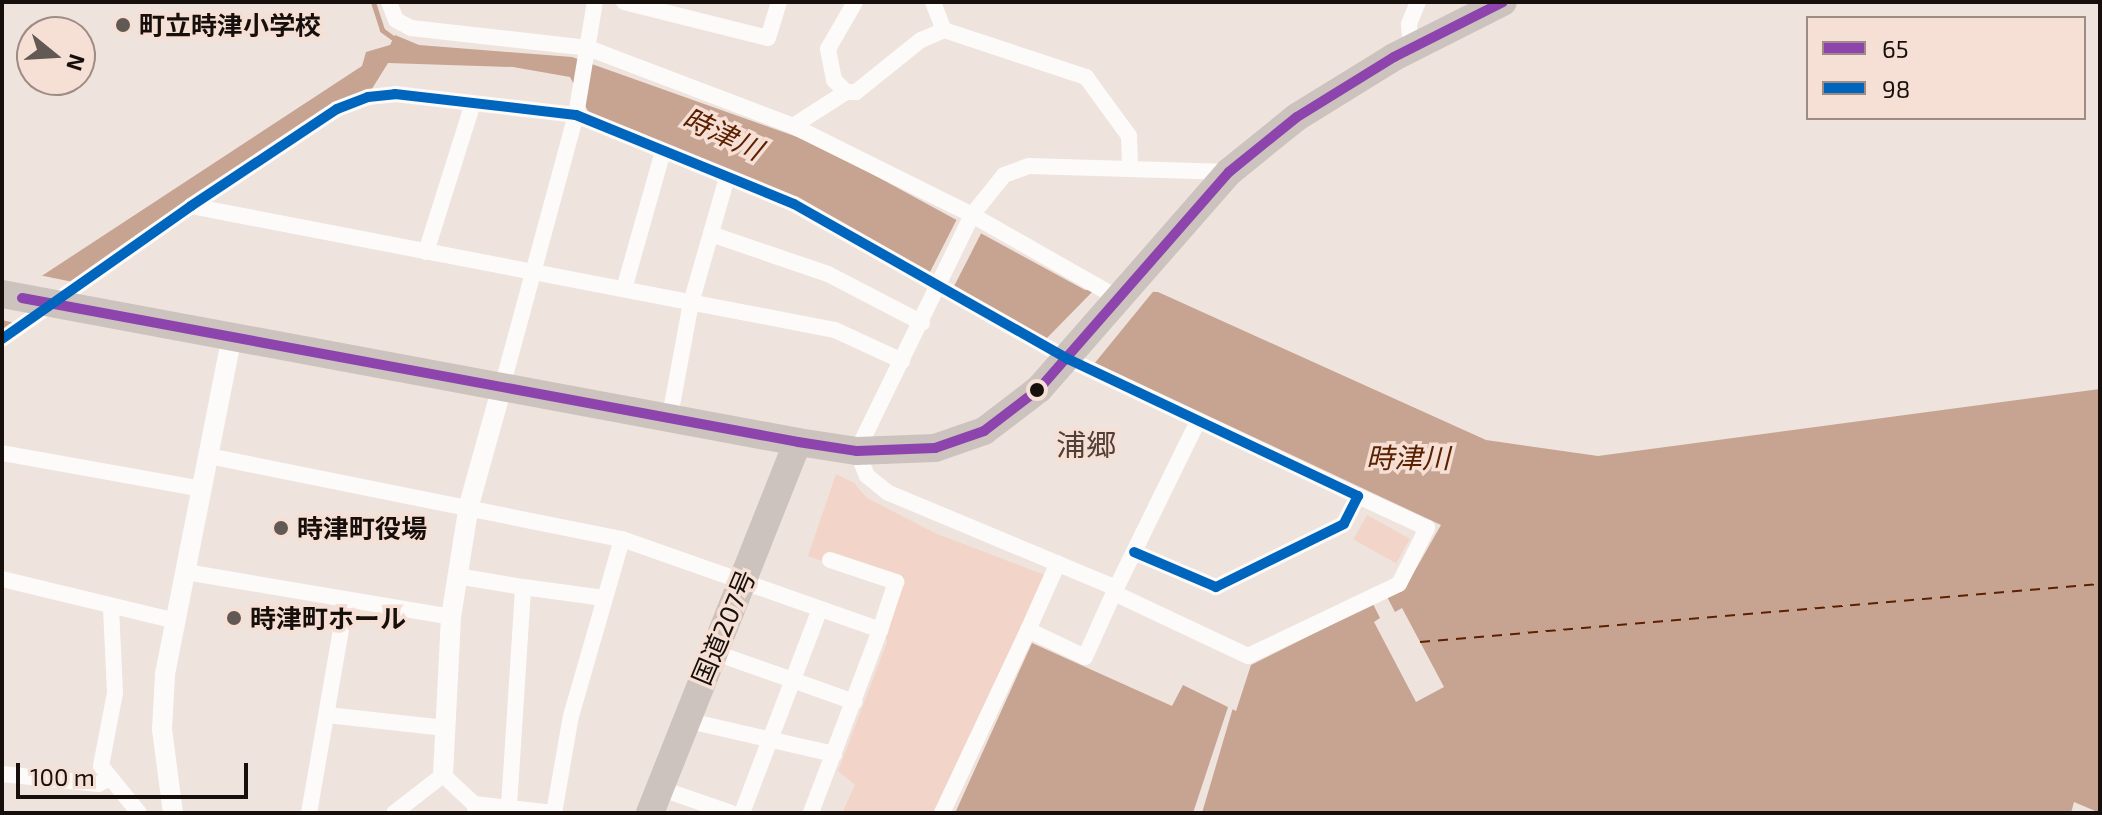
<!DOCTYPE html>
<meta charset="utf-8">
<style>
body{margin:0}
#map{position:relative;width:2102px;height:815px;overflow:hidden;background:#eee3dd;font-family:"Exo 2","Noto Sans JP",sans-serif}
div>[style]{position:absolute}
.green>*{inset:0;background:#f2d5c8;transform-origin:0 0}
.water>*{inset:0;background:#c7a391}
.pier>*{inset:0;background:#eee3dd;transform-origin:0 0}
.stream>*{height:5px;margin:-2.5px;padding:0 2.5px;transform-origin:2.5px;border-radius:2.5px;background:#c7a391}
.ferry>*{height:2px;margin-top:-1px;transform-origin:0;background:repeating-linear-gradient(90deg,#5b2000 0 10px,transparent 0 18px)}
.minor>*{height:16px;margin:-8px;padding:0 8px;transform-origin:8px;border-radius:8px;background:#fcfbfa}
.tertiary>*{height:20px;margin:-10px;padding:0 10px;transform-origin:10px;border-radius:10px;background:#fcfbfa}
.trunk>*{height:28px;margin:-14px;padding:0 14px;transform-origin:14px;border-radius:14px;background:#cdc3be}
.bus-1>*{height:10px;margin:-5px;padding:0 5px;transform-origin:5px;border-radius:5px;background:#8e44ad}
.bus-2>*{height:10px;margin:-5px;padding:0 5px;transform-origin:5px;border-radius:5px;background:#0065bd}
.dots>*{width:22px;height:22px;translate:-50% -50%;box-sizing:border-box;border:4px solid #f6e0d5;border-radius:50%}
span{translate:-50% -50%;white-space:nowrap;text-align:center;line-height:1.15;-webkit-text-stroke:7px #f6e0d5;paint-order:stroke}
.poi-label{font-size:26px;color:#160f0b;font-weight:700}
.left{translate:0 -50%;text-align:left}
.street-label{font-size:26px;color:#160f0b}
.water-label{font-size:28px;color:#5b2000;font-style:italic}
.quarter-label{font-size:30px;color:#524038}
.frame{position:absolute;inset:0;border:4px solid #160f0b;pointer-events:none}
.legend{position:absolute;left:1806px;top:16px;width:280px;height:104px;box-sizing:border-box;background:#f6e0d5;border:2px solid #9c8c84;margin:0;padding:10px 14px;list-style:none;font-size:24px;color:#160f0b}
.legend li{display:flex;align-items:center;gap:16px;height:40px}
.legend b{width:40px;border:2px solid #9c8c84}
.north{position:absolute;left:16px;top:16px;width:80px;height:80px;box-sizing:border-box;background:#f6e0d5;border:2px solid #9c8c84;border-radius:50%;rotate:108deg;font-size:22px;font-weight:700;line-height:32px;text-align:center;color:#160f0b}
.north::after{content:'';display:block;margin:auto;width:28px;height:36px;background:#625954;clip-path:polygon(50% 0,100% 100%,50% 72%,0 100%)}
.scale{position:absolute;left:16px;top:763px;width:232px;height:36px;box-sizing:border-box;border:4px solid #160f0b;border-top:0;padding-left:10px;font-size:24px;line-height:28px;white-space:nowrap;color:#160f0b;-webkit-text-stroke:6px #f6e0d5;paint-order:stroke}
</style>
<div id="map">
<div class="green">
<i style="clip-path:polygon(836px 474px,854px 483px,867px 498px,937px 534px,1045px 575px,933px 813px,842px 813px,855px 785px,838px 771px,887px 642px,884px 630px,900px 590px,808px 556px)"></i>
<i style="left:1367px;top:515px;width:49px;height:28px;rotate:29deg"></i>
</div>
<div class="water">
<i style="clip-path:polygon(395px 35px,419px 45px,572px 57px,817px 144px,1085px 290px,1158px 292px,1486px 440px,1598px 456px,2100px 389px,2100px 813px,2074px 802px,2071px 813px,956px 811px,1032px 643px,1172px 706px,1183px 685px,1236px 711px,1251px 665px,1405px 588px,1441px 525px,1042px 338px,639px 132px,589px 113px,570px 77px,513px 67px,388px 63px,370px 92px,2px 330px,2px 302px,362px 66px,366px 52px,390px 45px)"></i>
</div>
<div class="pier">
<i style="left:959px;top:215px;width:28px;height:72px;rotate:27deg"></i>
<i style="clip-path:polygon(34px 274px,78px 283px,19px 324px,2px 320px,2px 297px)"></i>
<i style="clip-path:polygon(1098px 286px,1156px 288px,1094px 364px,1044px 341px)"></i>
<i style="clip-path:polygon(1385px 593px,1395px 612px,1402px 608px,1444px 687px,1416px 702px,1374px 622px,1380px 618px,1371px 600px)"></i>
<i style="clip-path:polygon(1235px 701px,1202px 813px,1193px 813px,1229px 704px)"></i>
</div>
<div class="stream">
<i style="left:373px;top:2px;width:29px;rotate:72deg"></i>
<i style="left:382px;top:30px;width:17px;rotate:36deg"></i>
</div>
<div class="ferry">
<i style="left:1420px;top:642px;width:682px;rotate:-4.88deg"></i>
</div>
<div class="minor">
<i style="left:389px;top:2px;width:19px;rotate:69deg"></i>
<i style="left:396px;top:20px;width:17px;rotate:28deg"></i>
<i style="left:411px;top:28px;width:178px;rotate:6.4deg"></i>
<i style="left:588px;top:48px;width:219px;rotate:20.8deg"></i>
<i style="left:793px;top:126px;width:200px;rotate:26.4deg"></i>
<i style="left:972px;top:215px;width:168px;rotate:29.6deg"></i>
<i style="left:624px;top:2px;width:148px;rotate:14deg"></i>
<i style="left:768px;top:38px;width:38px;rotate:-73deg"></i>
<i style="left:933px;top:2px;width:30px;rotate:69deg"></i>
<i style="left:1411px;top:48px;width:24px;rotate:-95deg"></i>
<i style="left:1409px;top:24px;width:24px;rotate:-68deg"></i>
<i style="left:846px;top:92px;width:17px;rotate:-135deg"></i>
<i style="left:834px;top:80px;width:32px;rotate:-101deg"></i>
<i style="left:828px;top:49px;width:54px;rotate:-60.1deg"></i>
<i style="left:793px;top:126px;width:63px;rotate:-32.7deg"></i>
<i style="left:846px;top:92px;width:10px"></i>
<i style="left:856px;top:92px;width:83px;rotate:-38.7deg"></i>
<i style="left:921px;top:40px;width:25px;rotate:-23deg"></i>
<i style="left:944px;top:30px;width:150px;rotate:18.3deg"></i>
<i style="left:1086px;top:77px;width:73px;rotate:53.9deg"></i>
<i style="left:1129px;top:136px;width:32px;rotate:88deg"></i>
<i style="left:191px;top:206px;width:656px;rotate:10.9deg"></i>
<i style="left:835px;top:330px;width:74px;rotate:24.8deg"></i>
<i style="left:711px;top:234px;width:124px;rotate:18.9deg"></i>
<i style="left:828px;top:274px;width:106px;rotate:27.5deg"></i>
<i style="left:426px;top:252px;width:153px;rotate:-72.5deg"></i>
<i style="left:624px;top:289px;width:143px;rotate:-74.2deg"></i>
<i style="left:2px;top:339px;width:231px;rotate:-35.1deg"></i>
<i style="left:191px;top:206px;width:175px;rotate:-33.6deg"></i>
<i style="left:337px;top:109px;width:33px;rotate:-21deg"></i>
<i style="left:368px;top:97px;width:27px;rotate:-6deg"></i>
<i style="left:395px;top:94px;width:182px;rotate:6.6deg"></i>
<i style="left:576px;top:115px;width:235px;rotate:22.2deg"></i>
<i style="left:794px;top:204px;width:315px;rotate:29.5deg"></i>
<i style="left:1068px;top:359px;width:321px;rotate:25.3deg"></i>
<i style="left:1358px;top:496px;width:31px;rotate:117deg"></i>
<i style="left:1344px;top:524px;width:143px;rotate:153.8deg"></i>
<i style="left:1216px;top:587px;width:89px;rotate:-156.9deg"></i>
<i style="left:502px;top:387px;width:282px;rotate:-74.8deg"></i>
<i style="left:576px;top:115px;width:115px;rotate:-80.5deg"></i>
<i style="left:670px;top:416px;width:115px;rotate:-79.5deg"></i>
<i style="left:691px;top:303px;width:127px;rotate:-74deg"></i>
<i style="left:1197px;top:423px;width:184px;rotate:116.1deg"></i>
<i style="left:1116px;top:588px;width:248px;rotate:-157.3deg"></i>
<i style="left:887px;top:492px;width:26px;rotate:-141deg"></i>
<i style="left:867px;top:476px;width:27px;rotate:-112deg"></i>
<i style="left:857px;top:451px;width:263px;rotate:-64deg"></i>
<i style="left:972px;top:215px;width:51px;rotate:-51.3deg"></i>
<i style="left:1004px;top:175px;width:27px;rotate:-20deg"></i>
<i style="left:1029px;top:166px;width:200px;rotate:1.7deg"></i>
<i style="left:2px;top:453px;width:203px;rotate:10.2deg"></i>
<i style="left:209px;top:456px;width:421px;rotate:11.4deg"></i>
<i style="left:622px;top:539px;width:274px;rotate:19.4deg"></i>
<i style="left:880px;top:630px;width:196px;rotate:110.7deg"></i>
<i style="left:830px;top:560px;width:70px;rotate:18.4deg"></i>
<i style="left:896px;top:582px;width:51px;rotate:108.4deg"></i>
<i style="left:186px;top:572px;width:269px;rotate:9.6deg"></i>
<i style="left:457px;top:576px;width:67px;rotate:9.5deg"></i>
<i style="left:2px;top:579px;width:179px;rotate:13.6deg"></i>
<i style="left:1114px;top:593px;width:148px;rotate:25.2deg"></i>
<i style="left:1248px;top:656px;width:167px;rotate:-25.5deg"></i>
<i style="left:1399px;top:584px;width:63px;rotate:-63.4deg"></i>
<i style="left:1427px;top:528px;width:76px;rotate:-155.1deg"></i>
<i style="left:111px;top:608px;width:85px;rotate:87.3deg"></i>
<i style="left:115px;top:693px;width:74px;rotate:100.9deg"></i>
<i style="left:101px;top:766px;width:60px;rotate:51deg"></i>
<i style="left:1028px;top:630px;width:73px;rotate:-65.9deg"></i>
<i style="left:713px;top:652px;width:150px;rotate:19.5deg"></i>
<i style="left:327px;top:715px;width:119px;rotate:6.3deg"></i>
<i style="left:685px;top:720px;width:153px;rotate:12.9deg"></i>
<i style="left:2px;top:774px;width:97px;rotate:5.9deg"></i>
<i style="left:98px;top:784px;width:11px;rotate:-27deg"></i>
<i style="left:659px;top:788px;width:76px;rotate:19.1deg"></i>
<i style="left:474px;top:804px;width:80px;rotate:6.5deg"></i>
<i style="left:509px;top:806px;width:219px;rotate:-86.3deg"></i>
<i style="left:523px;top:587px;width:82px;rotate:7.7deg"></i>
<i style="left:309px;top:813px;width:215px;rotate:-80.1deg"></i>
<i style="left:394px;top:813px;width:62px;rotate:-37.8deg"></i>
<i style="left:443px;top:775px;width:42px;rotate:43.1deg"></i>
<i style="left:474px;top:804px;width:9px;rotate:77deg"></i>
<i style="left:554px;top:813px;width:98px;rotate:-80.1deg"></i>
<i style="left:571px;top:716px;width:184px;rotate:-73.9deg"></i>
<i style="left:742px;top:813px;width:218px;rotate:-69.1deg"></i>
<i style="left:942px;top:813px;width:202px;rotate:-64.8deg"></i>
<i style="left:1028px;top:630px;width:63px;rotate:25.3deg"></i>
<i style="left:1085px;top:657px;width:76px;rotate:-65.8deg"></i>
</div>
<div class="tertiary">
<i style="left:443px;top:775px;width:158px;rotate:-87.1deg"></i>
<i style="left:451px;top:617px;width:113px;rotate:-80.9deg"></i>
<i style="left:469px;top:505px;width:123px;rotate:-74.4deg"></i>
<i style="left:173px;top:813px;width:84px;rotate:-97.5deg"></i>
<i style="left:162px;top:730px;width:56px;rotate:-86.9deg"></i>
<i style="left:165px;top:674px;width:346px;rotate:-78.8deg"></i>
</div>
<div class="trunk">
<i style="left:2px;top:294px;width:810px;rotate:10.53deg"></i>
<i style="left:798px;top:442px;width:60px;rotate:8.7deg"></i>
<i style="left:857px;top:451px;width:78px;rotate:-2.2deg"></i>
<i style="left:935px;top:448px;width:52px;rotate:-19.1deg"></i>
<i style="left:984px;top:431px;width:69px;rotate:-37.4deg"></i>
<i style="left:1039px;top:389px;width:288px;rotate:-48.8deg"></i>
<i style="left:1229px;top:172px;width:87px;rotate:-39deg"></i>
<i style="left:1297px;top:117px;width:114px;rotate:-31.7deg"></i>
<i style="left:1394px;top:57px;width:122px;rotate:-26.8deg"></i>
<i style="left:650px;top:813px;width:399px;rotate:-68.3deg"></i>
</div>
<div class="bus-1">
<i style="left:22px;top:298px;width:789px;rotate:10.51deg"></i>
<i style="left:798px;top:442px;width:60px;rotate:8.7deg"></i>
<i style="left:857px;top:451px;width:78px;rotate:-2.2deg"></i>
<i style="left:935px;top:448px;width:52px;rotate:-19.1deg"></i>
<i style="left:984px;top:431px;width:69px;rotate:-37.4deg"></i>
<i style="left:1039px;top:389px;width:288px;rotate:-48.8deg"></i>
<i style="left:1229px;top:172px;width:87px;rotate:-39deg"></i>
<i style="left:1297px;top:117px;width:114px;rotate:-31.7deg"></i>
<i style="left:1394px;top:57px;width:122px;rotate:-26.8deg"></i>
</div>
<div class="bus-2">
<i style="left:2px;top:339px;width:231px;rotate:-35.1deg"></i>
<i style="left:191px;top:206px;width:175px;rotate:-33.6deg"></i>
<i style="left:337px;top:109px;width:33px;rotate:-21deg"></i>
<i style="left:368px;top:97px;width:27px;rotate:-6deg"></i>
<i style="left:395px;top:94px;width:182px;rotate:6.6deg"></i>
<i style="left:576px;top:115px;width:235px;rotate:22.2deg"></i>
<i style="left:794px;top:204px;width:315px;rotate:29.5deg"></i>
<i style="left:1068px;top:359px;width:321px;rotate:25.3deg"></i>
<i style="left:1358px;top:496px;width:31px;rotate:117deg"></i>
<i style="left:1344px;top:524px;width:143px;rotate:153.8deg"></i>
<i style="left:1216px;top:587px;width:89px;rotate:-156.9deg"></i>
</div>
<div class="dots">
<i style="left:123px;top:25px;background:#625954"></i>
<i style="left:1037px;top:390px;background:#160f0b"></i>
<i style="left:281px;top:528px;background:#625954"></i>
<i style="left:234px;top:618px;background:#625954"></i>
</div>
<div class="poi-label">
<span class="left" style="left:139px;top:25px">町立時津小学校</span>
<span class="left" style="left:297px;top:528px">時津町役場</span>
<span class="left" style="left:250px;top:618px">時津町ホール</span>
</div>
<div class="street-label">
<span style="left:723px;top:627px;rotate:-67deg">国道207号</span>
</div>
<div class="water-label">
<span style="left:723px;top:133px;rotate:25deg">時津川</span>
<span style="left:1408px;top:457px">時津川</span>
</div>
<div class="quarter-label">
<span style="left:1086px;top:444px">浦郷</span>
</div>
<div class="frame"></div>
<ul class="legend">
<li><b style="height:10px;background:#8e44ad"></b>65</li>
<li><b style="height:10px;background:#0065bd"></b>98</li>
</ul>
<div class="north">N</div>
<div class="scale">100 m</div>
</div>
